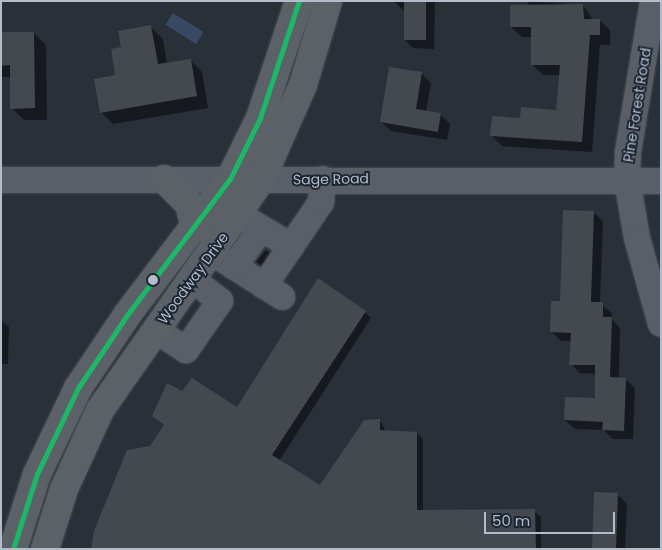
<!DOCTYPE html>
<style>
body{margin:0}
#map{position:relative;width:662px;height:550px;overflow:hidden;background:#2a3038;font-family:Poppins,sans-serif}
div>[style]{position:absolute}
.water>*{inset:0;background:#384963;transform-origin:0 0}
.shadow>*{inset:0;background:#0007;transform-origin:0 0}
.building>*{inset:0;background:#444950;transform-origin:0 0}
.roads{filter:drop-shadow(0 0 1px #484c53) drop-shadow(0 0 1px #484c53)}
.minor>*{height:26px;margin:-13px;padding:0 13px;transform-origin:13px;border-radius:13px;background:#5a5e66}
.major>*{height:28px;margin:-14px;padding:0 14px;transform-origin:14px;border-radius:14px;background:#5c6168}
.bus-1>*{height:5px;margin:-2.5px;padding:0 2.5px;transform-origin:2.5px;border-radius:2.5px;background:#1ab867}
.dots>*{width:14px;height:14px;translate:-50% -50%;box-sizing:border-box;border:2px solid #1d2633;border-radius:50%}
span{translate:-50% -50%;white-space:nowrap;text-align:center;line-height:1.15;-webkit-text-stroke:4px #1d2633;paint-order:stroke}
.street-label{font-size:14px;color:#b4bcc9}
.frame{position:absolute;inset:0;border:2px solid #b4bcc9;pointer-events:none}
.scale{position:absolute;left:484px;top:512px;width:131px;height:22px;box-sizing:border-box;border:2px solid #b4bcc9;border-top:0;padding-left:6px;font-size:15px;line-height:18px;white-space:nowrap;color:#b4bcc9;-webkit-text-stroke:4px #1d2633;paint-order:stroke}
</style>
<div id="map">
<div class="water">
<i style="left:173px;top:13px;width:36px;height:14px;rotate:32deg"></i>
</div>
<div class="shadow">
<i style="clip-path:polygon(394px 1px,435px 1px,434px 49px,413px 48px,404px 39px,405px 12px)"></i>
<i style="clip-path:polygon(528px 1px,583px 5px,593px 20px,599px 20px,610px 30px,610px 45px,600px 45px,592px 152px,502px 146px,491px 135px,521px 120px,557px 111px,560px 75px,543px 75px,532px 64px,532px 37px,522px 37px,511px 27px,528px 6px)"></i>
<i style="clip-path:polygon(151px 27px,163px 39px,167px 64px,190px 60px,202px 72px,208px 108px,113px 124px,101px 112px,117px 76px,122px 48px)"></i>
<i style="clip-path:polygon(1px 33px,34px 33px,46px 45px,47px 120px,24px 120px,12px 108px,11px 77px,1px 77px)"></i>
<i style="clip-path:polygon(422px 74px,431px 83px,426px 112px,440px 114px,450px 124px,447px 140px,391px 131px,381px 122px)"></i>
<i style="clip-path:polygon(593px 212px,603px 221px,600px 303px,612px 313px,612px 319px,620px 328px,619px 379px,625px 379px,635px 388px,633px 439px,613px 439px,604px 430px,575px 429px,565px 420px,596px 400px,596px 374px,580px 373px,571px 364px,572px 341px,561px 341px,552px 332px)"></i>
<i style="left:266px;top:250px;width:8px;height:15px;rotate:40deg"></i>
<i style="clip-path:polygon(365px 312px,371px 318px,279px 461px,320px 487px,380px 421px,386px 431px,417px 433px,423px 439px,423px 511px,534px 511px,541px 517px,541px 549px,92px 549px,165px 426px,153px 416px,182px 393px,237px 408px)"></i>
<i style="clip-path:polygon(1px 320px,9px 327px,8px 364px,1px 364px)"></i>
<i style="clip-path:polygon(617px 494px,627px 504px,625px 549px,592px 549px)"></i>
</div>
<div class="building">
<i style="left:404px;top:1px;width:22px;height:39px"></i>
<i style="clip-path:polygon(583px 4px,584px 19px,600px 19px,600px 35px,590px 35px,582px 142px,490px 136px,492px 116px,520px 118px,521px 107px,556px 110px,560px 65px,531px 65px,531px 27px,510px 27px,510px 5px)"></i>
<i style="clip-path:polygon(151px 25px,158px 64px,191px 59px,197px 96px,100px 113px,94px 79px,115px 75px,111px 49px,121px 47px,118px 31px)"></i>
<i style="clip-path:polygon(1px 32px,34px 32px,35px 108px,10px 109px,10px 65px,1px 66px)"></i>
<i style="clip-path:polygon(389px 67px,422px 72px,416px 109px,441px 113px,438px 132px,380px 122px)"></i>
<i style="clip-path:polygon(563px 210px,594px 211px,591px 302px,603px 302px,603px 317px,612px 317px,610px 377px,626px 378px,624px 431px,602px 430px,603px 422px,564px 420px,565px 397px,595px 398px,595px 365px,569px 365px,571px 333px,550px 332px,551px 301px,560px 301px)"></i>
<i style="clip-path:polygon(318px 278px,366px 311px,272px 455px,320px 485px,364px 420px,380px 419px,380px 430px,417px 432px,417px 510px,535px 509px,536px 549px,91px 549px,94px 531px,127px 450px,150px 446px,164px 425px,152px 416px,167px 383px,182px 391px,192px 378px,237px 407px)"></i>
<i style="left:594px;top:492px;width:24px;height:57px;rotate:2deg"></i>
</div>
<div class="roads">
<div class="minor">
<i style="left:653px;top:1px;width:153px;rotate:99.4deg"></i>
<i style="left:628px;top:152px;width:28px;rotate:92deg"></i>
<i style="left:627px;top:180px;width:59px;rotate:80.2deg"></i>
<i style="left:637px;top:238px;width:89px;rotate:74.4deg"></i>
<i style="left:1px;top:180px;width:660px;rotate:0.09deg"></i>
<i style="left:239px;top:215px;width:61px;rotate:30.8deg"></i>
<i style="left:213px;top:253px;width:82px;rotate:32.5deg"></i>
<i style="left:234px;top:267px;width:47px;rotate:-54.6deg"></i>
<i style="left:264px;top:286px;width:102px;rotate:-55.8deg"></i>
<i style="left:321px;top:202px;width:23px;rotate:-85deg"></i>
<i style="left:156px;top:330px;width:36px;rotate:34deg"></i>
<i style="left:186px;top:350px;width:60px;rotate:-55.2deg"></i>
<i style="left:220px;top:301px;width:34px;rotate:-142deg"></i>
</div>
<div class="major">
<i style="left:164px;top:179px;width:35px;rotate:45deg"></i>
<i style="left:189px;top:204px;width:25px;rotate:76deg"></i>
<i style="left:13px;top:549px;width:79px;rotate:-72.3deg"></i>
<i style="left:37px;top:474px;width:95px;rotate:-64.5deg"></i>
<i style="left:78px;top:388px;width:88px;rotate:-56.1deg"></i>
<i style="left:127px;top:315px;width:171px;rotate:-52.9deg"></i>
<i style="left:230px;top:179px;width:68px;rotate:-63.8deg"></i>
<i style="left:260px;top:118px;width:123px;rotate:-71.6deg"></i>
<i style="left:45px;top:549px;width:63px;rotate:-72.4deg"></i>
<i style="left:64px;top:489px;width:87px;rotate:-65.5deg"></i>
<i style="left:100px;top:410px;width:281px;rotate:-55deg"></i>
<i style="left:261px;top:180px;width:104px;rotate:-66.1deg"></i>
<i style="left:303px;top:85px;width:88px;rotate:-73.4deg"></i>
</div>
</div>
<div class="bus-1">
<i style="left:13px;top:549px;width:79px;rotate:-72.3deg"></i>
<i style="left:37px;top:474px;width:95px;rotate:-64.5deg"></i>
<i style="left:78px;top:388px;width:88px;rotate:-56.1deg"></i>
<i style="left:127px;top:315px;width:171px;rotate:-52.9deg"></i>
<i style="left:230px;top:179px;width:68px;rotate:-63.8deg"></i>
<i style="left:260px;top:118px;width:123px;rotate:-71.6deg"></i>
</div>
<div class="dots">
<i style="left:153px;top:280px;background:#b4bcc9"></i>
</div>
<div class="street-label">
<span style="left:637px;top:105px;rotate:-81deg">Pine Forest Road</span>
<span style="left:331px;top:179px;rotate:-1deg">Sage Road</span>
<span style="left:193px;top:278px;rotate:-54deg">Woodway Drive</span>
</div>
<div class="frame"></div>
<div class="scale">50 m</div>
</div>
